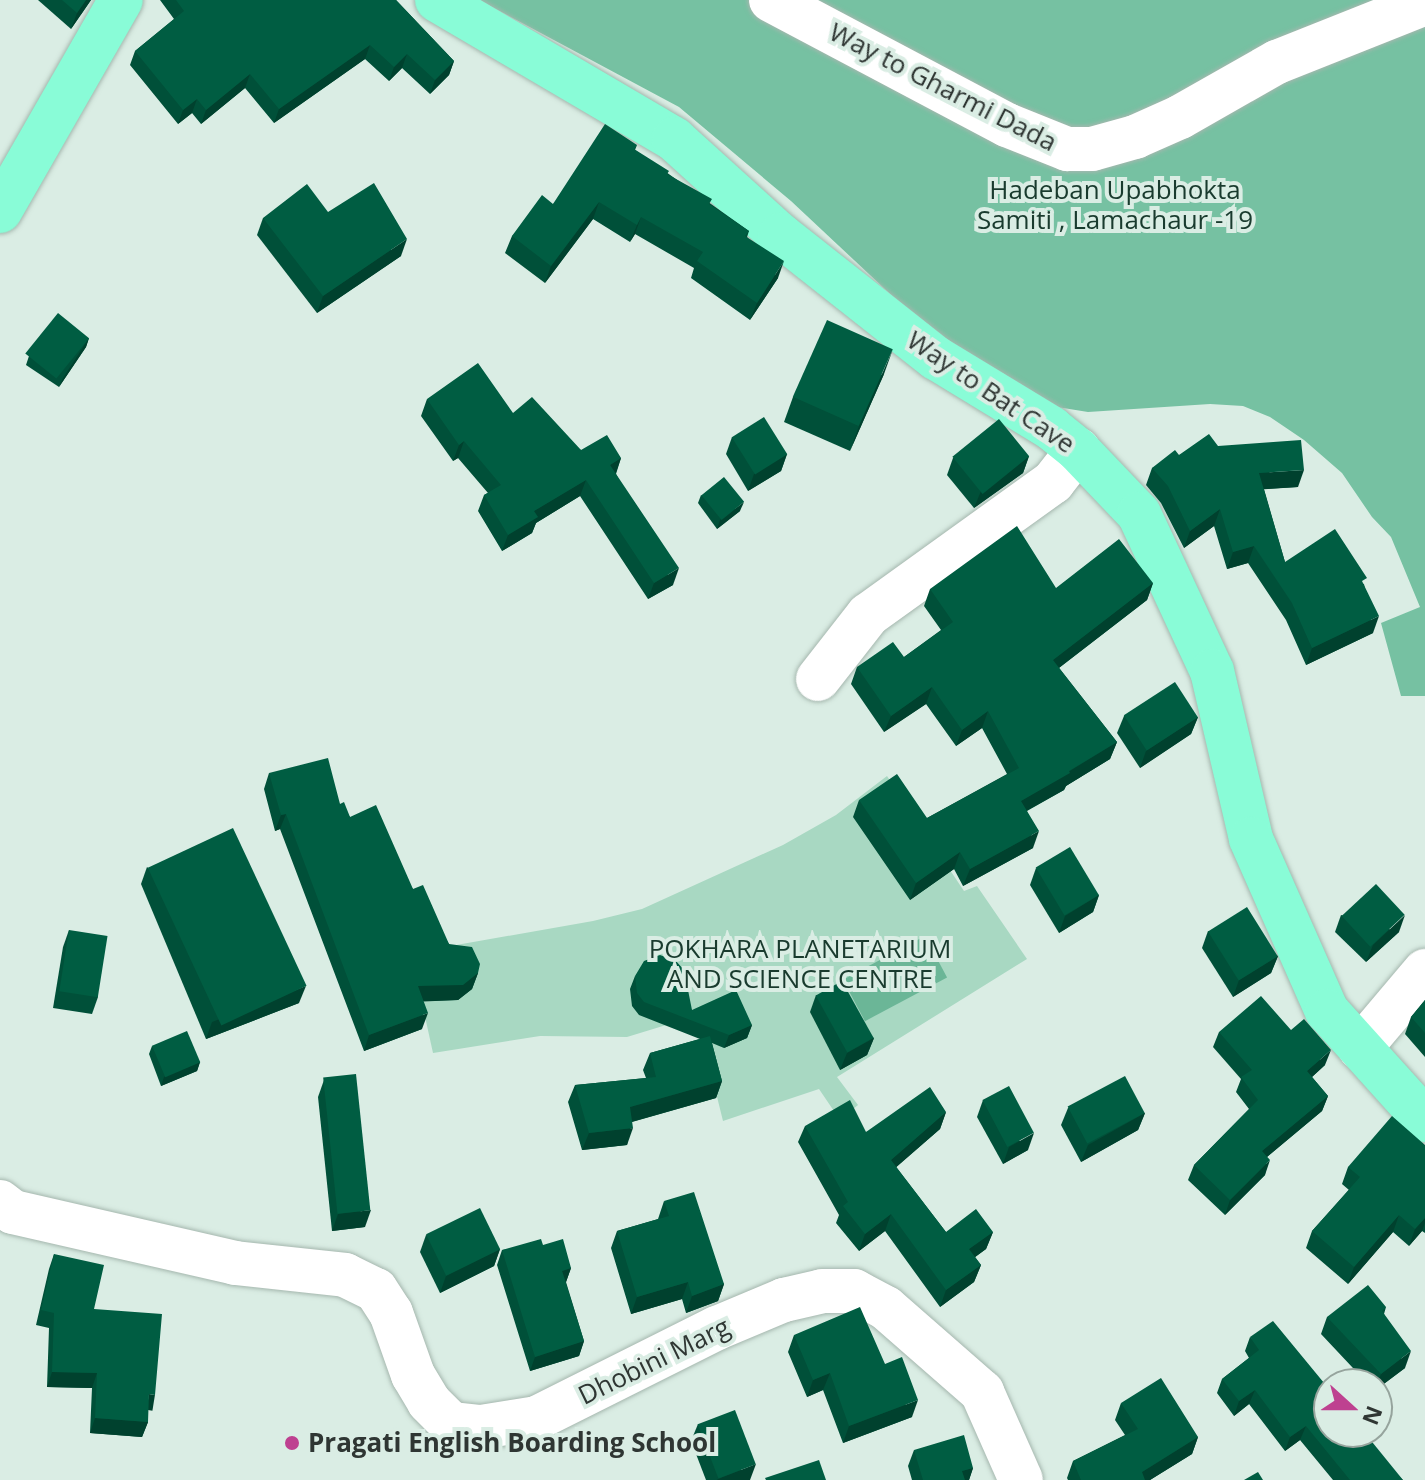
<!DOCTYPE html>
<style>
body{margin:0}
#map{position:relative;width:1425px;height:1480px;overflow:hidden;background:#daede4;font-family:"Open Sans",sans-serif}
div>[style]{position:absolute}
.green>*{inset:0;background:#a8d8c2}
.forest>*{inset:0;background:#76c1a2}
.water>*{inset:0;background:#6bb697;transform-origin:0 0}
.roads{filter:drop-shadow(0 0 2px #a5b7ae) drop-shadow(0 0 2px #a5b7ae)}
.minor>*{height:44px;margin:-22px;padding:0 22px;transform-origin:22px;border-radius:22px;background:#fff}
.major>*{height:44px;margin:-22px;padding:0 22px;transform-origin:22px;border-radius:22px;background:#89fcd7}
.wall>*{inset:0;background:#005039}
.shaded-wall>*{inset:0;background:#00412e;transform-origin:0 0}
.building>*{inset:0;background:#005d42;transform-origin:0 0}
.dots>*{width:22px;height:22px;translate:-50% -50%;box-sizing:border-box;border:4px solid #daede4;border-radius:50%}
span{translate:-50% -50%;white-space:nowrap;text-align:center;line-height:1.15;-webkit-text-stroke:8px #daede4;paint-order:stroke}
.street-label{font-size:26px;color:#2f3633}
.park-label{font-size:26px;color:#193b2e}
.poi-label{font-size:26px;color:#2f3633;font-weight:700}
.left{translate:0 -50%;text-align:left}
.north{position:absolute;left:1313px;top:1368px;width:80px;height:80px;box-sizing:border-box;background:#daede4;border:2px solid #96a49d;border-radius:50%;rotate:111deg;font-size:22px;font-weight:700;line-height:32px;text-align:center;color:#2f3633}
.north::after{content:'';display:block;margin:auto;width:28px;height:36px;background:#be4190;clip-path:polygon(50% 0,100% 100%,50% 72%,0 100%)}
</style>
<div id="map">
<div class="green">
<i style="clip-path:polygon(887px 776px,964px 891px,977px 886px,1027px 959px,837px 1077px,858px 1105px,840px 1120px,819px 1089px,723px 1121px,698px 1020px,676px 1022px,627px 1037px,540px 1036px,433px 1053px,411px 953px,593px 921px,642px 909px,783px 845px,836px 815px)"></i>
</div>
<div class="forest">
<i style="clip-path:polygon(479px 0,1425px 0,1425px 696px,1401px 696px,1381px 623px,1420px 607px,1391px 537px,1372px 517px,1342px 473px,1304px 440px,1270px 417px,1243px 406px,1210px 404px,1088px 412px,1057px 407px,1007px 384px,918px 320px,791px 201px,679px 107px)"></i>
</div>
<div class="water">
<i style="left:925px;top:936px;width:47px;height:93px;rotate:62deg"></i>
</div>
<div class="roads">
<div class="minor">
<i style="left:771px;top:0;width:267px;rotate:27.9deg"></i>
<i style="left:1007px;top:125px;width:65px;rotate:21.8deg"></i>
<i style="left:1067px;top:149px;width:25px"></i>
<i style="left:1092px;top:149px;width:45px;rotate:-15.6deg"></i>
<i style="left:1135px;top:137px;width:49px;rotate:-24deg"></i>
<i style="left:1180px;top:117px;width:112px;rotate:-29.6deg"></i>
<i style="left:1277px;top:62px;width:159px;rotate:-21.7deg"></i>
<i style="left:818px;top:679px;width:81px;rotate:-52deg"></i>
<i style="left:868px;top:615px;width:228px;rotate:-35.7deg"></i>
<i style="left:1053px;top:482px;width:41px;rotate:-52deg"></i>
<i style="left:1360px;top:1048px;width:101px;rotate:-49.8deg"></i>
<i style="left:0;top:1202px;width:16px;rotate:38deg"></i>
<i style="left:13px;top:1212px;width:228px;rotate:12.9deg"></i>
<i style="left:235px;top:1263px;width:111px;rotate:6.2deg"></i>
<i style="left:345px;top:1275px;width:34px;rotate:26deg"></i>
<i style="left:376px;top:1290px;width:27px;rotate:57deg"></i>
<i style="left:391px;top:1313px;width:66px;rotate:70.5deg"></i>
<i style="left:413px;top:1375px;width:31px;rotate:59deg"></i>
<i style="left:429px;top:1402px;width:31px;rotate:45deg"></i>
<i style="left:451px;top:1424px;width:30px;rotate:6deg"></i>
<i style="left:481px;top:1427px;width:57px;rotate:-9.1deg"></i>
<i style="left:537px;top:1418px;width:201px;rotate:-26.6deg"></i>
<i style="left:717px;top:1328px;width:73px;rotate:-22.7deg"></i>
<i style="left:784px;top:1300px;width:39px;rotate:-13deg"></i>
<i style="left:822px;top:1291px;width:32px"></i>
<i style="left:854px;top:1291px;width:36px;rotate:28deg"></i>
<i style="left:886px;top:1308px;width:128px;rotate:41.2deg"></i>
<i style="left:982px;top:1392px;width:96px;rotate:66.1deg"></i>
</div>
<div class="major">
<i style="left:437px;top:0;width:275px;rotate:30.4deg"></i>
<i style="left:674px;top:139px;width:143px;rotate:42.2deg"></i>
<i style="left:780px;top:235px;width:199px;rotate:38.3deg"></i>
<i style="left:936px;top:358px;width:135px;rotate:31.3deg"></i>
<i style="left:1051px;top:428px;width:35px;rotate:39deg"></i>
<i style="left:1078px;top:450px;width:88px;rotate:46.4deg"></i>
<i style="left:1139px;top:514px;width:173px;rotate:65.1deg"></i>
<i style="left:1212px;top:671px;width:172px;rotate:76.9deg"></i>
<i style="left:1251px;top:839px;width:188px;rotate:66.2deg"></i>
<i style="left:1327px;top:1011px;width:147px;rotate:48deg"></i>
<i style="left:0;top:211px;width:243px;rotate:-60.2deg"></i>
</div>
</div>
<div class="wall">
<i style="clip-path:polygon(38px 0,91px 0,71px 29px)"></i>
<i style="clip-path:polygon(160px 0,396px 0,454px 61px,449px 75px,430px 94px,402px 68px,389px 81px,365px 59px,274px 123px,245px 88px,201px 124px,192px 113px,178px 124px,130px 65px,135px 51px,174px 19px)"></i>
<i style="clip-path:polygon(637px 145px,635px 150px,749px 231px,747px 237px,778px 278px,750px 320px,691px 278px,694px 268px,635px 234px,630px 242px,593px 219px,545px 283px,505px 253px,512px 236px,553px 204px)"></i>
<i style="clip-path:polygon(328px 212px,401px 256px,317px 313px,257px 235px,263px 218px)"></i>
<i style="clip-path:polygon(89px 338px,86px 347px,59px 387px,26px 365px,29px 356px)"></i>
<i style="clip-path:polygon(884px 374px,850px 451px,784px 422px,793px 397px)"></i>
<i style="clip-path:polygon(427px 399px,513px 413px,581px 450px,621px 458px,616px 474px,673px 585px,648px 599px,580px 496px,536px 523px,532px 533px,502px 551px,478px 511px,484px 495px,488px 493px,458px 458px,453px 461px,421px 416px)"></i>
<i style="clip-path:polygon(732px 437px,787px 454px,781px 471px,748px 491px,726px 454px)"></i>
<i style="clip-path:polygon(1218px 446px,1298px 487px,1264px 489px,1285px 562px,1364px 584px,1373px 633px,1306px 665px,1286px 620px,1248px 563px,1227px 569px,1214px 526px,1184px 548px,1161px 503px,1146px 485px,1152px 468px,1179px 455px)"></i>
<i style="clip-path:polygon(1029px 456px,1023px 473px,974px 508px,947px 475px,953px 458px)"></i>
<i style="clip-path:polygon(701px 495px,740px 511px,717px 529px,698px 503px)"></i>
<i style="clip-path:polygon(1153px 583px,1147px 600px,1059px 668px,1117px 742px,1110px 759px,1066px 786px,1064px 790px,1027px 811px,1033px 848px,963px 886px,954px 869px,910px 900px,853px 817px,859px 800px,927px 818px,1007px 774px,982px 728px,956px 746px,926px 704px,884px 732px,851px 684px,857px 667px,904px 657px,941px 630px,924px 606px,930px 589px,1056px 588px)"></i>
<i style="clip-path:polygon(1124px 716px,1198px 717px,1191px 734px,1140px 768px,1117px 733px)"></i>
<i style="clip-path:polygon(269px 773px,340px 804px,350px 817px,413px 889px,449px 944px,478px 973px,472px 989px,458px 1000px,423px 1001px,422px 1029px,364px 1051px,280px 829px,275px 831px,264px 789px)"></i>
<i style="clip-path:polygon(147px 867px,299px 1003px,206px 1039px,141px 884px)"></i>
<i style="clip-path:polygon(1036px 868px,1099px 895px,1093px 912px,1059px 933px,1030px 885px)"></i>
<i style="clip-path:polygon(1341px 915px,1399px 932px,1366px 962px,1335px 932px)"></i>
<i style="clip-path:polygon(69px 930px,98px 997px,92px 1014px,53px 1008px,63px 947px)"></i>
<i style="clip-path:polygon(1208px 931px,1278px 956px,1271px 973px,1233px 997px,1202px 948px)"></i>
<i style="clip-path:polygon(635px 976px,692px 1010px,752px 1025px,747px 1038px,724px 1048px,712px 1043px,722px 1081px,716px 1098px,632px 1122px,627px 1145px,582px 1150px,568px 1102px,575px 1085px,646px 1078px,643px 1070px,650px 1053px,700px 1039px,639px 1015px,632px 1006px,630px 989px)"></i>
<i style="clip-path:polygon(816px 995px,874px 1038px,867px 1055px,840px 1070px,810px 1012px)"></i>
<i style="clip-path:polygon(1425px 1000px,1425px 1057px,1405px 1034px,1411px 1017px)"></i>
<i style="clip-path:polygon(1291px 1030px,1325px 1065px,1312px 1077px,1328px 1096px,1322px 1111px,1267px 1157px,1265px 1175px,1225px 1215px,1188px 1180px,1194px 1165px,1249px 1109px,1236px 1092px,1241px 1079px,1213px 1047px,1219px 1032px)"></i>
<i style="clip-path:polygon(152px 1046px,200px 1062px,197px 1071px,161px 1086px,149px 1054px)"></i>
<i style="clip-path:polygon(324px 1080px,365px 1227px,332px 1231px,318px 1097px)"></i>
<i style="clip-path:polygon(983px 1100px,1028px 1150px,1003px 1164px,977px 1117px)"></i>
<i style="clip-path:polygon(1068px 1108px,1145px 1113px,1138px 1130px,1081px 1162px,1061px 1125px)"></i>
<i style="clip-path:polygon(946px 1112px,940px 1129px,896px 1167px,946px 1232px,993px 1232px,986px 1249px,975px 1257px,981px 1265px,974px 1282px,940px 1307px,885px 1231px,859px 1251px,836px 1223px,839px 1215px,798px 1142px,805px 1126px,866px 1132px)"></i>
<i style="clip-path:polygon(1425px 1145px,1425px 1233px,1422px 1231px,1409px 1246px,1393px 1232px,1348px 1284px,1306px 1248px,1312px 1231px,1349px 1190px,1342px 1184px,1348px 1167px)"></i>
<i style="clip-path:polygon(664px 1201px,724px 1284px,718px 1301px,686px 1313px,682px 1299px,631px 1314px,611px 1248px,617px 1231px,658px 1219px)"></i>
<i style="clip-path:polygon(426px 1235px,500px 1249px,494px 1266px,440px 1293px,420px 1252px)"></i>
<i style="clip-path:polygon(543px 1245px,571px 1268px,566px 1282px,584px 1341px,579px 1356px,530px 1371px,497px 1265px,502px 1250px)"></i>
<i style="clip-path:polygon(54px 1254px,94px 1309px,150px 1410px,148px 1410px,148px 1422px,142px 1437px,90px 1433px,92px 1388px,47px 1387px,49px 1328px,36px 1325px,49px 1269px)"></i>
<i style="clip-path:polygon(1386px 1307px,1384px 1314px,1405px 1368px,1377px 1389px,1377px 1384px,1368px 1384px,1321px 1334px,1327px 1317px)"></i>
<i style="clip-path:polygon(794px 1335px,885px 1364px,912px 1417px,843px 1443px,823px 1390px,807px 1397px,788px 1352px)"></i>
<i style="clip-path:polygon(1250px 1337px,1403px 1480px,1333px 1480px,1300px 1440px,1285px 1451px,1249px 1404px,1234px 1416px,1217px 1393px,1222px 1379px,1249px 1358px,1245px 1351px)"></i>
<i style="clip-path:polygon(1121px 1403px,1198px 1437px,1192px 1454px,1150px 1480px,1068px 1480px,1067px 1478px,1073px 1461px,1125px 1435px,1115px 1420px)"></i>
<i style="clip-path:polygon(698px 1424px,750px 1480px,706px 1480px,691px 1441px)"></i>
<i style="clip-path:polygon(914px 1450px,973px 1468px,969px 1480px,912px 1480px,908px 1466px)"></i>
</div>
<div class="shaded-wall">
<i style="clip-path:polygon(86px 0,91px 0,71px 29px,77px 13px)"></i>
<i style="clip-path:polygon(370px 45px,365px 59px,274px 123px,279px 109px)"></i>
<i style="clip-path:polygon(407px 54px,402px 68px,389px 81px,394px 67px)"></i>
<i style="clip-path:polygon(454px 61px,449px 75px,430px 94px,435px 80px)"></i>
<i style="clip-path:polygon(250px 74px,245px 88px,201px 124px,206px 110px)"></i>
<i style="clip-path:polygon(197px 99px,192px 113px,178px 124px,183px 110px)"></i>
<i style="clip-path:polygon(599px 202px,593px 219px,545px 283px,551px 266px)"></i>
<i style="clip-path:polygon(641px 217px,635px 234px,630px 242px,637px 225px)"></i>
<i style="clip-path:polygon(407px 239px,401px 256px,317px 313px,323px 296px)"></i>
<i style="clip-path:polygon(784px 261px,778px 278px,750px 320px,757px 303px)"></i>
<i style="clip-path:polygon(89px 338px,86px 347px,59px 387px,63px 378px)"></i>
<i style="clip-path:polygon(893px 349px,884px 374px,850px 451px,859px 426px)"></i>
<i style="clip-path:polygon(464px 441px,458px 458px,453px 461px,459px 445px)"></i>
<i style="clip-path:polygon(787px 454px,781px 471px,748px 491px,754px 474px)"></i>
<i style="clip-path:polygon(1029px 456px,1023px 473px,974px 508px,981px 491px)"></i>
<i style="clip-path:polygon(621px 458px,615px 475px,610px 465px)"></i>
<i style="clip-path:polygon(1304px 470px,1298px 487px,1253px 490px,1259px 473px)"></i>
<i style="clip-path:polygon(586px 480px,580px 496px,536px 523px,532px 533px,502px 551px,508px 535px,534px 511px)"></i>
<i style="clip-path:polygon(744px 502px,740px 511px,717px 529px,720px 520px)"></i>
<i style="clip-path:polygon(1220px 509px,1214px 526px,1184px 548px,1190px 531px)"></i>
<i style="clip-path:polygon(1254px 546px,1248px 563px,1227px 569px,1233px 552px)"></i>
<i style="clip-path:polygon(679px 568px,673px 585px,648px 599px,654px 583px)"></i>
<i style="clip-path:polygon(1153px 583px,1147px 600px,1047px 677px,1053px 660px)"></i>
<i style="clip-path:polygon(1379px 616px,1373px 633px,1306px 665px,1312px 648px)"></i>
<i style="clip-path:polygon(932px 687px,926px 704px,884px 732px,891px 716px)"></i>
<i style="clip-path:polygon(988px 711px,982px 728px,956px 746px,962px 730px)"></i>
<i style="clip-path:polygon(1198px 717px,1191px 734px,1140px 768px,1146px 751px)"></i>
<i style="clip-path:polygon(1117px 742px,1110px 759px,1066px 786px,1064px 790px,1015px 817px,1021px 801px)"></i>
<i style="clip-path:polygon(286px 814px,280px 829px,275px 831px,281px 815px)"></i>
<i style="clip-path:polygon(1039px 831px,1033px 848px,963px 886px,970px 869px)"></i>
<i style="clip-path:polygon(960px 852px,954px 869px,910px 900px,916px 883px)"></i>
<i style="clip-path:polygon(1099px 895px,1093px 912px,1059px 933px,1065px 916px)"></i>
<i style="clip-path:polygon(1405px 915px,1399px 932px,1366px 962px,1373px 945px)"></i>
<i style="clip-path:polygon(1278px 956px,1271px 973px,1233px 997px,1239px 980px)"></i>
<i style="clip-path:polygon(478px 973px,472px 989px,458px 1000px,412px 1002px,418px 986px)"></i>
<i style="clip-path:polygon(306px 986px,299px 1003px,206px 1039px,212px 1022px)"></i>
<i style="clip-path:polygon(428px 1013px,422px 1029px,364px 1051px,369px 1035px)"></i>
<i style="clip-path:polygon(752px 1025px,747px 1038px,724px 1048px,729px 1035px)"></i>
<i style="clip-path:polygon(874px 1038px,867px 1055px,840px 1070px,847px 1053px)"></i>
<i style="clip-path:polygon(1331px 1050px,1325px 1065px,1302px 1086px,1307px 1071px)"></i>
<i style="clip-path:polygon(200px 1062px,197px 1071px,161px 1086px,164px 1077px)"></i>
<i style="clip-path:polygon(722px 1081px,716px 1098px,624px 1124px,630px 1107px)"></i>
<i style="clip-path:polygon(1328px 1096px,1322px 1111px,1256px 1166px,1262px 1151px)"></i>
<i style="clip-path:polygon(946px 1112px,940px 1129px,885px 1177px,891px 1160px)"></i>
<i style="clip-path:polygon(1145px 1113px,1138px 1130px,1081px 1162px,1088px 1145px)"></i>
<i style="clip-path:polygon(633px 1128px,627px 1145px,582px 1150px,589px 1133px)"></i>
<i style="clip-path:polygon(1034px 1133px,1028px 1150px,1003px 1164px,1009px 1147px)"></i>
<i style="clip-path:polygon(1270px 1160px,1265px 1175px,1225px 1215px,1230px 1200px)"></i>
<i style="clip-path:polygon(371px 1210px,365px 1227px,332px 1231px,338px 1214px)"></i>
<i style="clip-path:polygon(891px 1214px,885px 1231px,859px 1251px,865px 1234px)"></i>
<i style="clip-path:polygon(1399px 1215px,1393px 1232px,1348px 1284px,1354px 1267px)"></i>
<i style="clip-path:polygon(1425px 1218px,1425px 1223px,1422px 1231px,1409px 1246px,1415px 1229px)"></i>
<i style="clip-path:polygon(993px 1232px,986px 1249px,963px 1266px,969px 1249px)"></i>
<i style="clip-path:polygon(500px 1249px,494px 1266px,440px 1293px,446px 1276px)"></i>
<i style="clip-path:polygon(981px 1265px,974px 1282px,940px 1307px,946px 1290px)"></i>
<i style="clip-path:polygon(571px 1268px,566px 1282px,562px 1271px)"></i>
<i style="clip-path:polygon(688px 1282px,682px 1299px,631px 1314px,637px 1297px)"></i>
<i style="clip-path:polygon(724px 1284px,718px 1301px,686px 1313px,692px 1296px)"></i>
<i style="clip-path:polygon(584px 1341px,579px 1356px,530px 1371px,535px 1357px)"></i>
<i style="clip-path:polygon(1411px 1351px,1405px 1368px,1377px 1389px,1377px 1384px,1381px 1374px)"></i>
<i style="clip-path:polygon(52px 1372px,97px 1373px,92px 1388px,47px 1387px)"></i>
<i style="clip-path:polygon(830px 1373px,823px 1390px,807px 1397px,813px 1380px)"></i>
<i style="clip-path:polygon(1255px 1390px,1249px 1404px,1234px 1416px,1239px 1401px)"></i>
<i style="left:149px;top:1394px;width:6px;height:16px;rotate:9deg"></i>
<i style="clip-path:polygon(918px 1400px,912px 1417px,843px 1443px,849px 1426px)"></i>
<i style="clip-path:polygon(95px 1418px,148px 1422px,142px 1437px,90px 1433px)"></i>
<i style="clip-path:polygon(1306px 1426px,1300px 1440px,1285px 1451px,1290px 1437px)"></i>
<i style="clip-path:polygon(1198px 1437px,1192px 1454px,1150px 1480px,1139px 1480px,1142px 1472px)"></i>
<i style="clip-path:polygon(756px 1464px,750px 1480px,717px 1480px,718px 1479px)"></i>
<i style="clip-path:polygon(973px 1468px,969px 1480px,959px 1480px,962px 1471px)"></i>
</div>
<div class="building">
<i style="clip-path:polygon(62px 0,86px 0,77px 13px)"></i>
<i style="clip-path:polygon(176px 0,396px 0,454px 61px,435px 80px,407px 54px,394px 67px,370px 45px,279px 109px,250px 74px,206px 110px,197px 99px,183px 110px,135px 51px,184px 11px)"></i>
<i style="clip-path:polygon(605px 124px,637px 145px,634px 149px,669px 171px,667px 174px,712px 199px,709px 204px,749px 231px,745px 236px,784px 261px,757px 303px,697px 261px,703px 252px,641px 217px,637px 225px,599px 202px,551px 266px,512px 236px,542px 195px,553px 204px)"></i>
<i style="clip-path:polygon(374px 183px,407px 239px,323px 296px,263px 218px,307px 184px,328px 212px)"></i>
<i style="left:58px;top:313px;width:40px;height:52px;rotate:39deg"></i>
<i style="left:827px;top:320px;width:72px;height:84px;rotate:24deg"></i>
<i style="clip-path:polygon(478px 363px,513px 413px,532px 397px,581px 450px,607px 435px,621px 458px,610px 465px,679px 568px,654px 583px,586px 480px,534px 511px,538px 517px,508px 535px,484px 495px,501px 485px,464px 441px,459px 445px,427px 399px)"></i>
<i style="left:764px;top:417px;width:44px;height:38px;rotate:58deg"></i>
<i style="left:999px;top:419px;width:48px;height:60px;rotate:51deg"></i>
<i style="clip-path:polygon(1209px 434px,1218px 446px,1301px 440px,1304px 470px,1259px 473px,1285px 562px,1335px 529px,1367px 578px,1362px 581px,1379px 616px,1312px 648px,1292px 603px,1254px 546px,1233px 552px,1220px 509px,1190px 531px,1168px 486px,1152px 468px,1175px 450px,1179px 455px)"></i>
<i style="left:724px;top:477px;width:32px;height:29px;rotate:51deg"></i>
<i style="clip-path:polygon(1017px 526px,1056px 588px,1119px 539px,1153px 583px,1053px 660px,1117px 742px,1069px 771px,1070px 773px,1021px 801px,1039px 831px,970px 869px,960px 852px,916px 883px,859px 800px,897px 774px,927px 818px,1019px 768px,988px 711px,962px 730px,932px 687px,891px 716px,857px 667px,893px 642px,904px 657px,953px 622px,930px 589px)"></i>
<i style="left:1175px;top:682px;width:42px;height:61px;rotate:57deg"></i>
<i style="clip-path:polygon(328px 758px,340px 804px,344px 802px,350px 817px,376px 805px,413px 889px,423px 885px,449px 944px,472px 947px,480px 964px,478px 973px,463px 985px,418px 986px,428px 1013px,369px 1035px,286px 814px,281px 815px,269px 773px)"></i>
<i style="left:233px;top:828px;width:174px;height:94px;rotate:65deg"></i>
<i style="left:1070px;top:847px;width:56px;height:40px;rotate:59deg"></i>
<i style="left:1376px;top:884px;width:42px;height:47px;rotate:47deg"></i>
<i style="left:1247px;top:907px;width:58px;height:46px;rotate:58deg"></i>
<i style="left:69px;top:930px;width:39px;height:62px;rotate:9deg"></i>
<i style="clip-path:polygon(660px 955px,676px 961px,684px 970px,692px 1010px,736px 990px,752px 1025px,729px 1035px,644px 1002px,637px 993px,635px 976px,644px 961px)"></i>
<i style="left:842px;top:981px;width:65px;height:30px;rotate:61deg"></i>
<i style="clip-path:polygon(1261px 996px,1291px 1030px,1304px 1019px,1331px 1050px,1307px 1071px,1328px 1096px,1262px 1151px,1270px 1160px,1230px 1200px,1194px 1165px,1258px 1100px,1241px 1077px,1252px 1070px,1219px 1032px)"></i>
<i style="clip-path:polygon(1425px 1000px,1425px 1033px,1411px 1017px)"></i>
<i style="left:187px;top:1031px;width:34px;height:38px;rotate:67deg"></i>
<i style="clip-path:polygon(710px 1036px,722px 1081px,630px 1107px,633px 1128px,589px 1133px,575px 1085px,656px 1077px,650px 1053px)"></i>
<i style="left:356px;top:1074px;width:137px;height:33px;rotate:84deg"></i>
<i style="left:1125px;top:1076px;width:42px;height:65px;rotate:62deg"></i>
<i style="left:1009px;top:1086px;width:53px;height:30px;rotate:62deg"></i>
<i style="clip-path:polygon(930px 1087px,946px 1112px,891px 1160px,946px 1232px,976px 1209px,993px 1232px,969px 1249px,981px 1265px,946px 1290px,891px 1214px,865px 1234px,843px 1206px,848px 1202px,805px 1126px,850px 1100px,866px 1132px)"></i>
<i style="clip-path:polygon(1392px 1116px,1425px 1145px,1425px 1218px,1415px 1229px,1399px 1215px,1354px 1267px,1312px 1231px,1360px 1177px,1348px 1167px)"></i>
<i style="clip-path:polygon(694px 1192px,724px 1284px,692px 1296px,688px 1282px,637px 1297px,617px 1231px,669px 1216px,664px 1201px)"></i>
<i style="left:480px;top:1208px;width:46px;height:60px;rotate:64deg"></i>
<i style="clip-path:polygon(541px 1239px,543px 1245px,563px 1239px,571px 1268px,562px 1271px,584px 1341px,535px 1357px,502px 1250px)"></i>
<i style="clip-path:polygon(54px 1254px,104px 1265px,94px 1309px,162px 1314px,155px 1395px,149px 1394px,148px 1422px,95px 1418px,97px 1373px,52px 1372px,54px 1313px,41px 1310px)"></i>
<i style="clip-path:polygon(1368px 1285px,1386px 1307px,1382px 1311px,1411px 1351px,1381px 1374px,1327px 1317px)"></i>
<i style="clip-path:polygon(860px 1307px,885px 1364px,902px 1357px,918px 1400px,849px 1426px,830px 1373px,813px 1380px,794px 1335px)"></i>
<i style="clip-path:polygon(1273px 1321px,1329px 1389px,1329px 1432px,1364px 1432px,1403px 1480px,1350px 1480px,1306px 1426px,1290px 1437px,1255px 1390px,1239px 1401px,1222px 1379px,1259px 1350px,1250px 1337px)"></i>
<i style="clip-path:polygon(1161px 1378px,1198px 1437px,1142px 1472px,1145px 1480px,1081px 1480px,1073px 1461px,1138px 1429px,1121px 1403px)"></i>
<i style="left:735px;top:1410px;width:58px;height:40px;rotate:69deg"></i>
<i style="clip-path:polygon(964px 1435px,973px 1468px,962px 1471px,965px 1480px,923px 1480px,914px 1450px)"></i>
<i style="clip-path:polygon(819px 1460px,826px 1480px,766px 1480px,765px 1478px)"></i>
<i style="clip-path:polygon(1258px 1472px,1263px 1480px,1244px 1480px)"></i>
</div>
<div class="dots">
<i style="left:292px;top:1443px;background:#be4190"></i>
</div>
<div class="street-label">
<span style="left:943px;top:87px;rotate:27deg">Way to Gharmi Dada</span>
<span style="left:991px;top:392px;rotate:34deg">Way to Bat Cave</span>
<span style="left:654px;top:1361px;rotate:-26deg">Dhobini Marg</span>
</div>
<div class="park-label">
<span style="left:1115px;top:205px">Hadeban Upabhokta<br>Samiti , Lamachaur -19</span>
<span style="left:800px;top:964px">POKHARA PLANETARIUM<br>AND SCIENCE CENTRE</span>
</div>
<div class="poi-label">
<span class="left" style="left:308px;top:1443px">Pragati English Boarding School</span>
</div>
<div class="north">N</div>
</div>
